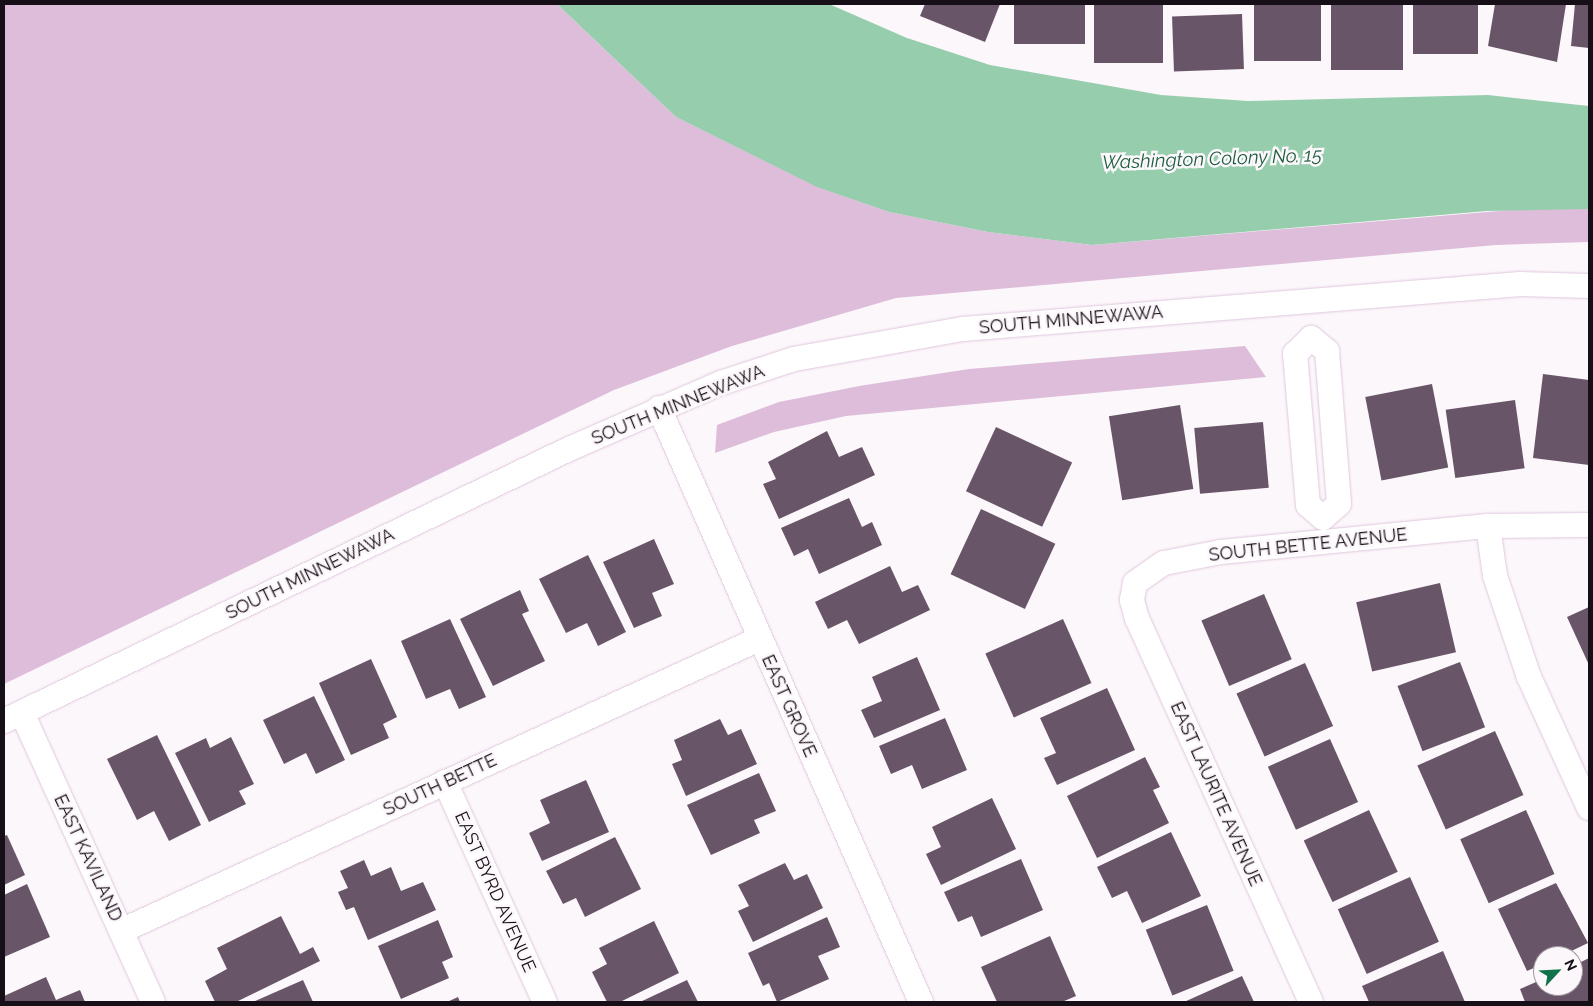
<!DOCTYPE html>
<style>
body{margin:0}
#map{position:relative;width:1593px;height:1006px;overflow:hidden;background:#fcf7fb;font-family:Raleway,sans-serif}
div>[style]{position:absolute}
.green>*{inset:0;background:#ddbdda}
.water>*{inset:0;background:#96cead}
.building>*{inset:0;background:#695568;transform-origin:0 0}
.roads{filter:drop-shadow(0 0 1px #dfc7dd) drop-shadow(0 0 1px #dfc7dd)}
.street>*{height:24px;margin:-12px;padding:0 12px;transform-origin:12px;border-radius:12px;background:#fff}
span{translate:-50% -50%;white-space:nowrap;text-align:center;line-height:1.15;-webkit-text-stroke:5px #fcf7fb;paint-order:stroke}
.street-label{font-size:18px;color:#170f17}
.water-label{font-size:19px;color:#1d5e3f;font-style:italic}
.frame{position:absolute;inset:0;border:5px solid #170f17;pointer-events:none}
.north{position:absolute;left:1533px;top:946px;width:50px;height:50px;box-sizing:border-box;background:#fcf7fb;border:1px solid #a09aa0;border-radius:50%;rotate:65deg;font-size:14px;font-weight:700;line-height:20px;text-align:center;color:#170f17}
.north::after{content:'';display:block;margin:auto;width:18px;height:22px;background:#107249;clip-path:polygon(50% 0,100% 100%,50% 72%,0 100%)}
</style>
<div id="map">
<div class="green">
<i style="clip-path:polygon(4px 4px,557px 4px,676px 117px,818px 187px,889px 212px,988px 232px,1092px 245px,1548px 207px,1589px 209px,1589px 242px,1496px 245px,896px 298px,732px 346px,614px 390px,4px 684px)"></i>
<i style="clip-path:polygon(1245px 346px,1266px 377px,846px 416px,774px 432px,715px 453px,717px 425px,779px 402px,859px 386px,969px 369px)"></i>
</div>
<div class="water">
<i style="clip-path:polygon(557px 4px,829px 4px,907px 38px,990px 65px,1161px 95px,1248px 101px,1488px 95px,1589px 106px,1589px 209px,1487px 211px,1092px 245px,988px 232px,889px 212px,817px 187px,676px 117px)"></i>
</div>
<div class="building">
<i style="clip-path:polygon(925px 4px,1000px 4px,985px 42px,920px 16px)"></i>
<i style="left:1014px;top:4px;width:71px;height:40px"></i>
<i style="left:1094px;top:4px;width:69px;height:59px"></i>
<i style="left:1254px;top:4px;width:67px;height:57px"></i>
<i style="left:1331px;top:4px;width:72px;height:66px"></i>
<i style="left:1413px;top:4px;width:65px;height:50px"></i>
<i style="clip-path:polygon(1495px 4px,1566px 4px,1557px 62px,1488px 46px)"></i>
<i style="clip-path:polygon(1575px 4px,1589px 4px,1589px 48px,1571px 46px)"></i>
<i style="left:1242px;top:14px;width:55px;height:70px;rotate:88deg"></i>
<i style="clip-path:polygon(1543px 374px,1589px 380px,1589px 465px,1533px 458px)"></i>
<i style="left:1432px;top:384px;width:85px;height:68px;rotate:79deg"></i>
<i style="left:1515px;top:400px;width:69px;height:70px;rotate:82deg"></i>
<i style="left:1180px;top:405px;width:85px;height:72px;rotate:81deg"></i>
<i style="left:1263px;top:422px;width:66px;height:69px;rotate:85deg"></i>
<i style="left:996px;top:427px;width:84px;height:71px;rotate:25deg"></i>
<i style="clip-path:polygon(827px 431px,839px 457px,862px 447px,875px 475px,779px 519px,763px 484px,776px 479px,768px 462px)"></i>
<i style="clip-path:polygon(849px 498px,862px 527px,872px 522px,882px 545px,819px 574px,808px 549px,794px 556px,781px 528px)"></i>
<i style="left:981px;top:509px;width:82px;height:72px;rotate:25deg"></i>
<i style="clip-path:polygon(654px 539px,674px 584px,652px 593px,662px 616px,634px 628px,603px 562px)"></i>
<i style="clip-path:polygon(588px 555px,626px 632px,598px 646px,587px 623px,566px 633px,539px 579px)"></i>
<i style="clip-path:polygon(890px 566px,902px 592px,918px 585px,930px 610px,859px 644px,847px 620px,828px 629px,815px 602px)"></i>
<i style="left:1440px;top:583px;width:71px;height:86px;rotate:77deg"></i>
<i style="clip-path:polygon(520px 590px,529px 611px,522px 614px,545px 661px,493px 686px,460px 619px)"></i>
<i style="left:1264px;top:594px;width:71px;height:68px;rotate:67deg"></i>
<i style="clip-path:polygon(1589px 607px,1589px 665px,1567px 617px)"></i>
<i style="clip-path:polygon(450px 619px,486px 697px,459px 709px,450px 689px,426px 699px,401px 641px)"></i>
<i style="left:1063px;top:619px;width:70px;height:85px;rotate:66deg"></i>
<i style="clip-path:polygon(917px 657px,940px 710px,874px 738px,861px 710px,882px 701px,872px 677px)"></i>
<i style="clip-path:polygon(371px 659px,397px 717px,383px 724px,389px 738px,351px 755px,319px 683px)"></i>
<i style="left:1460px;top:662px;width:70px;height:67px;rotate:69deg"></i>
<i style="left:1305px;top:663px;width:69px;height:75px;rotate:66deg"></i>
<i style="clip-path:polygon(1107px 688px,1135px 750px,1057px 785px,1044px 758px,1056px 753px,1040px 718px)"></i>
<i style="clip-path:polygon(314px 696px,345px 760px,316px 774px,306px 753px,284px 764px,263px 720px)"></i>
<i style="clip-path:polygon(945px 718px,967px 770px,922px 789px,912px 765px,891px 774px,879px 746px)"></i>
<i style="clip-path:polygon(720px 719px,728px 735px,741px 729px,757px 764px,686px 796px,672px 764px,682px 760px,674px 740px)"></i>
<i style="left:1495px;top:731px;width:70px;height:85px;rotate:66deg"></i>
<i style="clip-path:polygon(157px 735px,201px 825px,169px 841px,154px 811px,137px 820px,107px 759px)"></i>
<i style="clip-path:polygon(231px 737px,254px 784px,239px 791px,246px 804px,209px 822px,175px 753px,206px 738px,210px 748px)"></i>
<i style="left:1330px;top:739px;width:69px;height:68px;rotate:66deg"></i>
<i style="clip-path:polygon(1145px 757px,1160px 787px,1153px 790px,1169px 823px,1097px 858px,1067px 796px)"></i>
<i style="clip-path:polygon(759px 773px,776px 811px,754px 820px,760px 833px,711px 855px,687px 805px)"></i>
<i style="clip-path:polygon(586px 780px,609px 832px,542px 861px,529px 833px,550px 823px,540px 800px)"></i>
<i style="clip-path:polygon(992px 798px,1016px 849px,941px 885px,926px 854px,941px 847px,932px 827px)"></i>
<i style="left:1369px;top:810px;width:68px;height:72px;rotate:65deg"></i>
<i style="left:1526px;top:810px;width:70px;height:72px;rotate:66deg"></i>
<i style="clip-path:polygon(1171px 832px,1201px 896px,1142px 923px,1127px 891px,1112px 898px,1097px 867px)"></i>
<i style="clip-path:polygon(7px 835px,25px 875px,4px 885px,4px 836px)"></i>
<i style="clip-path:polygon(615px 837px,641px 889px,585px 917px,576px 898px,563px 904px,546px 871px)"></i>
<i style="clip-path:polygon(1021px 859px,1043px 910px,981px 937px,972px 916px,958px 922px,944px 892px)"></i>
<i style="clip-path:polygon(364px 860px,371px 876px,391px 867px,401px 891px,423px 882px,436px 910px,368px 940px,354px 907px,346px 910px,338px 892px,348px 888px,340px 871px)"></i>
<i style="clip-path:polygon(785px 863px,794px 880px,807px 874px,823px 908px,753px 942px,738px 911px,749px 906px,738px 885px)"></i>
<i style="left:1410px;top:877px;width:71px;height:79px;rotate:66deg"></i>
<i style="clip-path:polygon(1556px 883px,1588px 943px,1561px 956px,1543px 956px,1543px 964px,1527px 971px,1498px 909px)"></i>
<i style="clip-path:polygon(27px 884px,50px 937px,4px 957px,4px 895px)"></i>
<i style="left:1207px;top:905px;width:71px;height:66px;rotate:68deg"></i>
<i style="clip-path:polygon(281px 916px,300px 954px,313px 947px,320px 961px,236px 1002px,215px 1002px,205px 981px,227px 969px,217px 948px)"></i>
<i style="clip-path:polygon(827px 917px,840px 947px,818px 956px,829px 979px,777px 1002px,769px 983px,763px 986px,748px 953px)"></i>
<i style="clip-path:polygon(438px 920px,453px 957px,442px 962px,449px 978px,401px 999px,378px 946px)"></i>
<i style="clip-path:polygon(654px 921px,679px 973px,620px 1002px,607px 1002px,592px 972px,607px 964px,599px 948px)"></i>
<i style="clip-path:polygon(1050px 936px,1076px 996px,1062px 1002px,997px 1002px,981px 967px)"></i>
<i style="clip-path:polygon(1443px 951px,1465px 1002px,1369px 1002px,1362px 986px)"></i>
<i style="clip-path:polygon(1589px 958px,1589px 1002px,1525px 1002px,1520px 989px,1543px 979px,1543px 986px,1573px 986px,1573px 966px)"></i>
<i style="clip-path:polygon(1242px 976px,1254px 1002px,1184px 1002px)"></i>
<i style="clip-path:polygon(46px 977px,56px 1000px,80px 990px,85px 1002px,4px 1002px,4px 996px)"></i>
<i style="clip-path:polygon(303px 980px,313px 1002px,253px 1002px)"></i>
<i style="clip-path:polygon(687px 980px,698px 1002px,640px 1002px)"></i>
<i style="clip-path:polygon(458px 997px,460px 1002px,447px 1002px)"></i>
</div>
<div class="roads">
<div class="street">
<i style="left:1311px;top:338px;width:21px;rotate:39deg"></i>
<i style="left:1327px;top:351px;width:153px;rotate:85.5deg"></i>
<i style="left:1339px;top:504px;width:21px;rotate:139deg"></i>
<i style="left:1323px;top:518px;width:20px;rotate:-139deg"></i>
<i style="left:1308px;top:505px;width:152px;rotate:-94.9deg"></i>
<i style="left:1295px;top:354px;width:23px;rotate:-45deg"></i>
<i style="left:659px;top:408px;width:649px;rotate:66.2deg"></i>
<i style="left:1488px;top:526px;width:50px;rotate:82deg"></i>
<i style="left:1495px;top:576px;width:107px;rotate:71.4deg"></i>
<i style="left:1529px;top:677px;width:144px;rotate:65.4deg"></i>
<i style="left:22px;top:713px;width:317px;rotate:65.6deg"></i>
<i style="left:4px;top:721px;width:627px;rotate:-25.71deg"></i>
<i style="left:569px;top:449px;width:166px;rotate:-23.5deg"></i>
<i style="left:721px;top:383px;width:77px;rotate:-18.2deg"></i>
<i style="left:794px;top:359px;width:172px;rotate:-10.1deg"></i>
<i style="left:963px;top:329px;width:559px;rotate:-4.62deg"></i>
<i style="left:1520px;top:284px;width:69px;rotate:1.7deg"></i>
<i style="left:445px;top:782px;width:242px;rotate:65.6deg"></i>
<i style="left:121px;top:931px;width:702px;rotate:-24.59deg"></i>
<i style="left:1311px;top:1002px;width:421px;rotate:-114.4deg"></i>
<i style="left:1137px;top:619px;width:20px;rotate:-105deg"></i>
<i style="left:1132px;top:600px;width:17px;rotate:-80deg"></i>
<i style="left:1135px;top:583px;width:35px;rotate:-35deg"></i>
<i style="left:1164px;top:563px;width:58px;rotate:-10.9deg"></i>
<i style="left:1221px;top:552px;width:268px;rotate:-5.6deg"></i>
<i style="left:1488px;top:526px;width:101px;rotate:-0.6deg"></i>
</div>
</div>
<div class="street-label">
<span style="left:1071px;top:320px;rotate:-5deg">SOUTH MINNEWAWA</span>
<span style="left:678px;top:405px;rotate:-22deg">SOUTH MINNEWAWA</span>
<span style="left:1308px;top:545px;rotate:-6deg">SOUTH BETTE AVENUE</span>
<span style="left:310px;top:574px;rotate:-26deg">SOUTH MINNEWAWA</span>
<span style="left:789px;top:706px;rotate:66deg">EAST GROVE</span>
<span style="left:440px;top:785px;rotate:-25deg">SOUTH BETTE</span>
<span style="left:1216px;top:794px;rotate:66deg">EAST LAURITE AVENUE</span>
<span style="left:88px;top:858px;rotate:65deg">EAST KAVILAND</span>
<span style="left:495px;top:892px;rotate:66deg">EAST BYRD AVENUE</span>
</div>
<div class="water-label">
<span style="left:1212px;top:159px;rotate:-2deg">Washington Colony No. 15</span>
</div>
<div class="frame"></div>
<div class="north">N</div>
</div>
